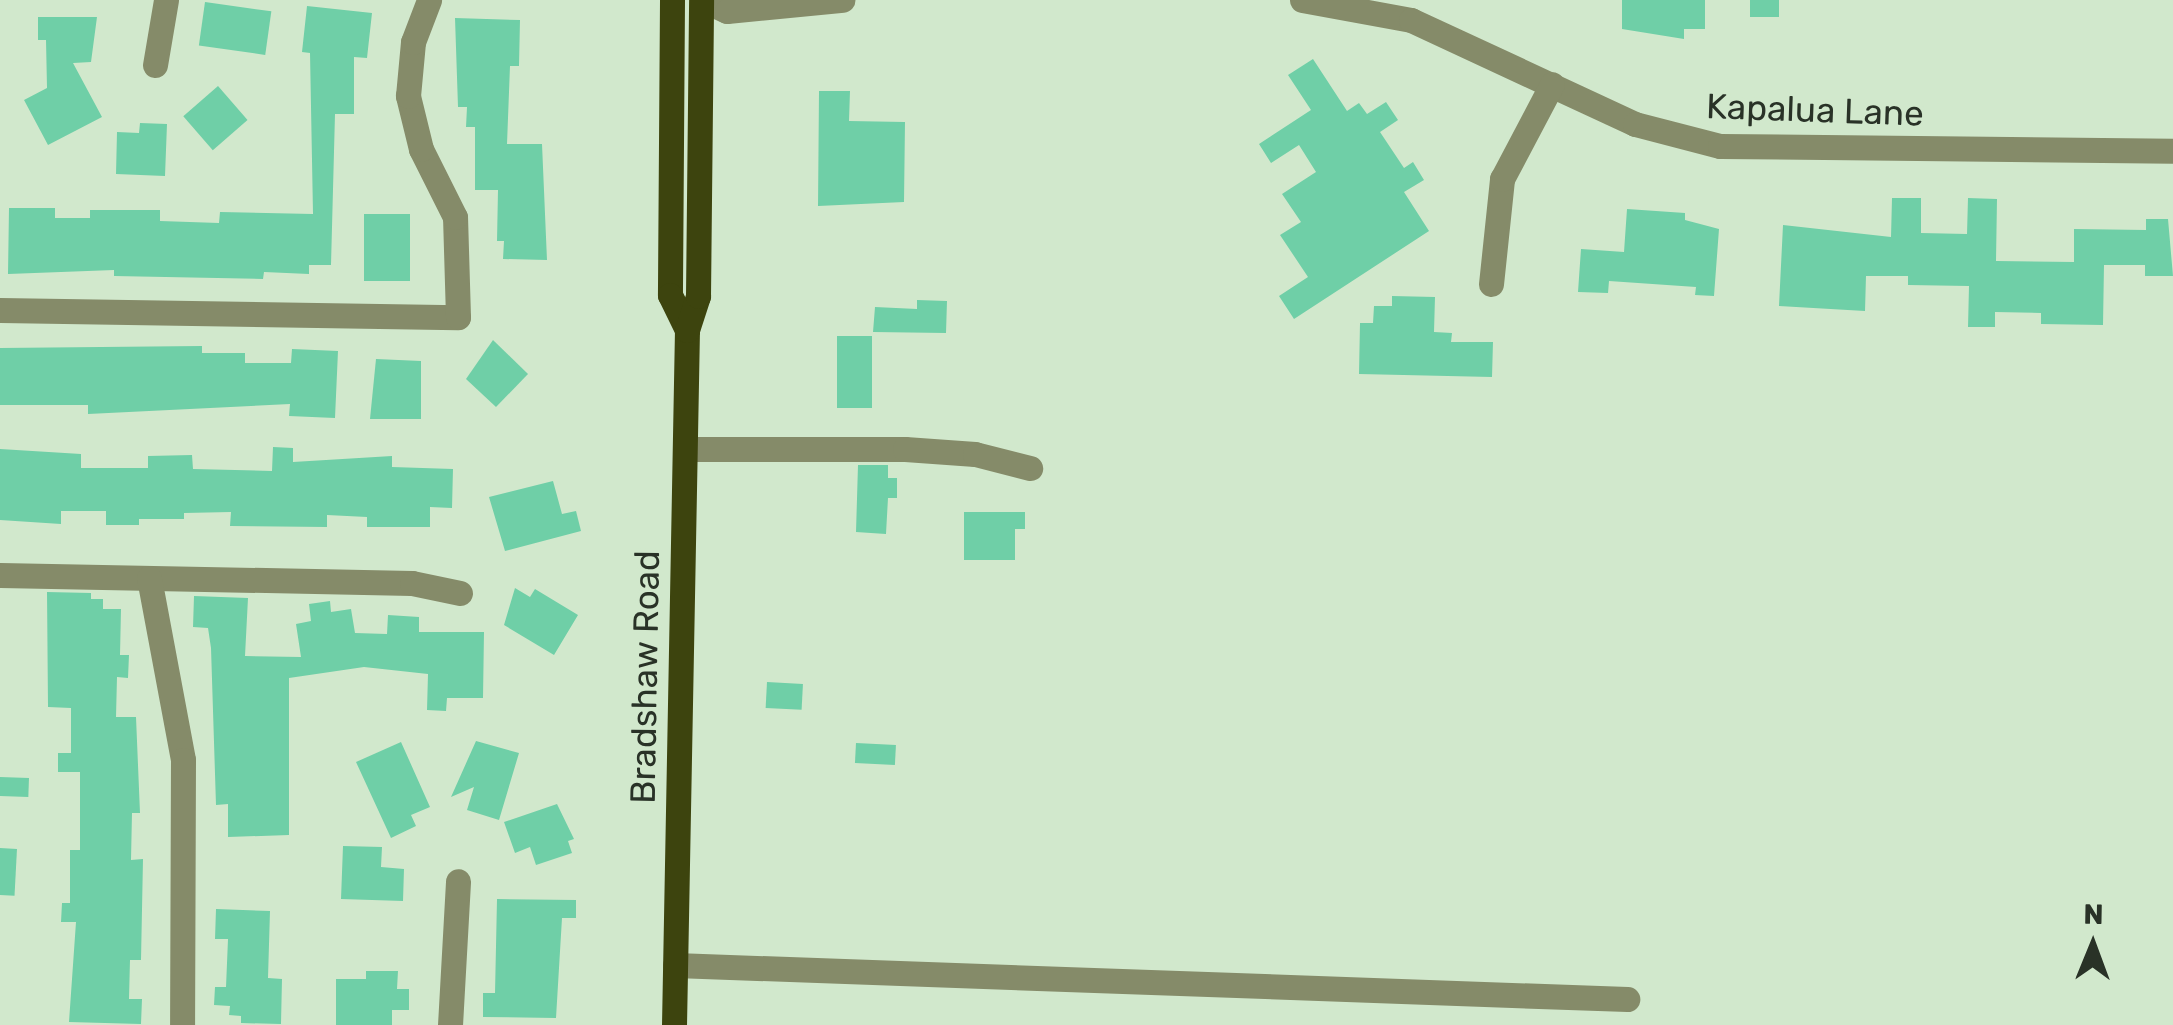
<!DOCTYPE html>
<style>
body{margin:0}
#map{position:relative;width:2173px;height:1025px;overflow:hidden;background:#d1e8cc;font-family:Rubik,sans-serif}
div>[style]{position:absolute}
.building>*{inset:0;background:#6fcfa7;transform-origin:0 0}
.minor>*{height:25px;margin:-12.5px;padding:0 12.5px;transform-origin:12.5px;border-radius:12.5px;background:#858b69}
.major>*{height:25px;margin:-12.5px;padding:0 12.5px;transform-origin:12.5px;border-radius:12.5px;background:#3d440e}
span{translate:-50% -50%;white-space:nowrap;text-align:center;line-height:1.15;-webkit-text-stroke:8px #d1e8cc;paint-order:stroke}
.street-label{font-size:35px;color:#293227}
.north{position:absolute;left:2043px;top:895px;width:100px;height:100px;-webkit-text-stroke:8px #d1e8cc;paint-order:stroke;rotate:1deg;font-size:28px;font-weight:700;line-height:40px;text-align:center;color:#293227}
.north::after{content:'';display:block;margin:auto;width:35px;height:45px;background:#293227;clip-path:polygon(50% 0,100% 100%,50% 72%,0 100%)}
</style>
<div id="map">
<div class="building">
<i style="clip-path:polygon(1622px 0,1705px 0,1705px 29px,1684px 29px,1684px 39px,1622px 29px)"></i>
<i style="left:1750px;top:0;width:29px;height:17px"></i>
<i style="left:205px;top:2px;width:67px;height:44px;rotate:8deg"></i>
<i style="clip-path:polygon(307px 6px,372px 13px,367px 58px,354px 57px,354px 114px,335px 114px,331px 265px,309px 265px,309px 274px,264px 272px,263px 279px,114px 276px,114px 270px,8px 274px,9px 208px,55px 208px,55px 218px,90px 218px,90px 210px,160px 210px,160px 221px,219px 223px,220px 212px,313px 214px,310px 53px,302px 52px)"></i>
<i style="clip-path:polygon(38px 17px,97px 17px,91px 62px,73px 63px,102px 117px,48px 145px,24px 100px,47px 88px,46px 40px,38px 40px)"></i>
<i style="clip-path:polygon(455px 18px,520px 20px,519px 66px,510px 66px,507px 144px,542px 144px,547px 260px,503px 259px,504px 241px,497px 241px,498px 190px,475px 190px,475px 127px,466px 127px,467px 107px,458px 107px)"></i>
<i style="clip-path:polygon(1313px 59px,1347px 111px,1359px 103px,1367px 114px,1386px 102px,1398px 120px,1380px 132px,1404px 168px,1413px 162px,1424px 180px,1404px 192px,1429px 231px,1294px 319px,1279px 296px,1308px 277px,1280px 235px,1301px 222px,1282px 194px,1316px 172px,1299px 145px,1271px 163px,1259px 144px,1311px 110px,1288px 75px)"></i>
<i style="left:218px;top:86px;width:45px;height:46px;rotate:49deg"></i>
<i style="clip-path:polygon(819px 91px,850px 91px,849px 121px,905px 122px,904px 202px,818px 206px)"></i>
<i style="clip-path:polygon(140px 123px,167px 124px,165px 176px,116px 174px,117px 132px,139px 133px)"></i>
<i style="clip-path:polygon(1892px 198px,1921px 198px,1921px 233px,1967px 234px,1968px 198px,1997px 199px,1996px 261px,2074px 262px,2074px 229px,2146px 230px,2146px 219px,2168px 219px,2173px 276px,2145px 276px,2145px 265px,2104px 265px,2103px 325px,2041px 324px,2041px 313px,1995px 312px,1995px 327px,1968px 327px,1969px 286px,1908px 285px,1908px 276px,1866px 276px,1865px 311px,1779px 306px,1783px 225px,1891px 237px)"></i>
<i style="clip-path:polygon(1627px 209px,1685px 213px,1685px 220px,1719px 229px,1714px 296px,1695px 295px,1696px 287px,1609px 281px,1608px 293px,1578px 292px,1581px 249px,1624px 252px)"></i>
<i style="left:364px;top:214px;width:46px;height:67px"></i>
<i style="clip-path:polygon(1392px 296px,1435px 297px,1434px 332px,1452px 333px,1451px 342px,1493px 342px,1492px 377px,1359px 374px,1360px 323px,1373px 323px,1374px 306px,1392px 306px)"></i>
<i style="clip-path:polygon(917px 300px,947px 301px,946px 333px,873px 332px,875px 307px,917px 309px)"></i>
<i style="left:837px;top:336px;width:35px;height:72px"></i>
<i style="clip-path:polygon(493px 340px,528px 374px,496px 407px,466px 379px)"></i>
<i style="clip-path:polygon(202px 346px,202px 353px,245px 353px,245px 363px,291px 363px,292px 349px,338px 351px,335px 418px,289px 416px,290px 404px,88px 414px,88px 405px,0 405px,0 348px)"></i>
<i style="clip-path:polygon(376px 359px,421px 361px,421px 419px,370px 419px)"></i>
<i style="clip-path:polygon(273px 447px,293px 448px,293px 462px,392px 456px,392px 467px,453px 469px,452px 508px,430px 507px,430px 527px,367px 527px,367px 517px,327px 515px,327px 527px,230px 526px,231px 512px,184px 513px,184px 519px,139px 519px,139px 525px,106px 525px,106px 511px,61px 511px,61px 524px,0 520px,0 449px,81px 454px,81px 468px,148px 468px,148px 456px,192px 455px,193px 469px,272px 471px)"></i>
<i style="clip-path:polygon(858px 465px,888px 465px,888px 478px,897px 478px,897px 498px,888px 498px,886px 534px,856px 532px)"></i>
<i style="clip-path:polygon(553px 481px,562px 514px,576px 511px,581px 531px,505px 551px,489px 497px)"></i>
<i style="clip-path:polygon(964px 512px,1025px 512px,1025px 529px,1015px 529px,1015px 560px,964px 560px)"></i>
<i style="clip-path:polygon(515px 588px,530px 597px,535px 589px,578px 615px,554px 655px,504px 625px)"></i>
<i style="clip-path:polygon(47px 592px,91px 593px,91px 599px,103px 599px,103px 609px,121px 609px,120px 655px,129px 655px,128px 678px,117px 677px,116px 717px,136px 717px,140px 813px,132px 813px,131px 860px,143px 859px,141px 960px,130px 960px,129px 999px,142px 999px,141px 1024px,69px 1022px,76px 922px,61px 922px,62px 903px,70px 903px,70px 850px,80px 850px,80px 772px,58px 772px,58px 753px,71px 753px,71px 708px,48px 707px)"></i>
<i style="clip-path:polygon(194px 596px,248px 598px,245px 656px,301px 657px,296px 624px,311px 621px,309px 604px,330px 601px,331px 612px,351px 609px,355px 633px,387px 634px,388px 615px,419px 617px,419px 632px,484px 632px,483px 698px,447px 698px,446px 711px,427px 710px,428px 674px,364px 667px,289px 678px,289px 835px,228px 837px,228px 804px,216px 805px,211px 648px,208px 628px,193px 627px)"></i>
<i style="left:767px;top:682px;width:36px;height:26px;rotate:3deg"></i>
<i style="clip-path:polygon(476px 741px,519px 753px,499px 820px,467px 810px,474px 787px,451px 797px)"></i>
<i style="clip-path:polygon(401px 742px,430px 807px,411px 815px,416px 826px,391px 838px,356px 762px)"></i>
<i style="left:856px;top:743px;width:40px;height:20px;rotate:3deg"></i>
<i style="left:0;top:777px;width:29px;height:19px;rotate:2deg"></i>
<i style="clip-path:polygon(557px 804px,574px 839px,568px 841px,572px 853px,536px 865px,530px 847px,515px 853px,504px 822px)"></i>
<i style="clip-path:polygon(343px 846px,382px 847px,381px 867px,404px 869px,403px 901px,341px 899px)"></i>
<i style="left:0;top:848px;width:17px;height:47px;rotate:3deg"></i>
<i style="clip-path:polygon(497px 899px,576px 900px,576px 918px,562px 918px,556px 1018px,483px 1017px,483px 993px,495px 993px)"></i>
<i style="clip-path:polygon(216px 909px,270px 911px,268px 978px,282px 979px,281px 1024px,241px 1023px,241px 1016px,229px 1015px,230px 1006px,214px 1005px,215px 987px,226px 987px,228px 939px,215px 939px)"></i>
<i style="clip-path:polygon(366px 971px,398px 971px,397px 989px,409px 989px,409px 1010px,392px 1010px,392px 1025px,336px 1025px,336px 979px,366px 979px)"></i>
</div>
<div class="minor">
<i style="left:703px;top:0;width:26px;rotate:25deg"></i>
<i style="left:727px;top:11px;width:116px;rotate:-5.5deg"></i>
<i style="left:1302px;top:0;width:111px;rotate:10.4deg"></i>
<i style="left:1411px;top:20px;width:247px;rotate:24.9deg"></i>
<i style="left:1635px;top:124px;width:88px;rotate:14.5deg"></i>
<i style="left:1720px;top:146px;width:453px;rotate:0.6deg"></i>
<i style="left:155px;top:65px;width:66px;rotate:-80.4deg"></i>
<i style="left:1491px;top:284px;width:106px;rotate:-84deg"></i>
<i style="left:1502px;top:179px;width:107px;rotate:-62.2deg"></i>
<i style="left:0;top:310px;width:458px;rotate:0.9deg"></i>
<i style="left:458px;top:317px;width:100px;rotate:-91.7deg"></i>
<i style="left:455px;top:217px;width:76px;rotate:-116.6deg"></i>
<i style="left:421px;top:149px;width:55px;rotate:-103.8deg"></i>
<i style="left:408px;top:96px;width:54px;rotate:-84.7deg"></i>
<i style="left:413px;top:42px;width:45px;rotate:-69.1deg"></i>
<i style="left:685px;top:449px;width:220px"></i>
<i style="left:905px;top:449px;width:70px;rotate:4.1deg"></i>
<i style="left:975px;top:454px;width:57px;rotate:14.3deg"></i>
<i style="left:0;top:575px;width:412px;rotate:1.1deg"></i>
<i style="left:412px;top:583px;width:49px;rotate:11.8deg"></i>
<i style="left:149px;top:578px;width:185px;rotate:79.4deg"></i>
<i style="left:183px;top:760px;width:265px;rotate:90.2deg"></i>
<i style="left:675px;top:965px;width:953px;rotate:2.05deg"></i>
<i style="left:450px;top:1025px;width:144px;rotate:-86.8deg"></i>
</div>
<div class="major">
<i style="left:672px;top:0;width:295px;rotate:90.4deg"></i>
<i style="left:670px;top:295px;width:39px;rotate:64deg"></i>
<i style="left:674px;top:1025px;width:695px;rotate:-88.93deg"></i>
<i style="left:687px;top:330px;width:36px;rotate:-72deg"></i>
<i style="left:698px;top:296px;width:296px;rotate:-89.4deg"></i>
</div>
<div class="street-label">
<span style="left:1815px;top:110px;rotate:2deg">Kapalua Lane</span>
<span style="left:645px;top:677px;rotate:-89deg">Bradshaw Road</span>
</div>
<div class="north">N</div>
</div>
